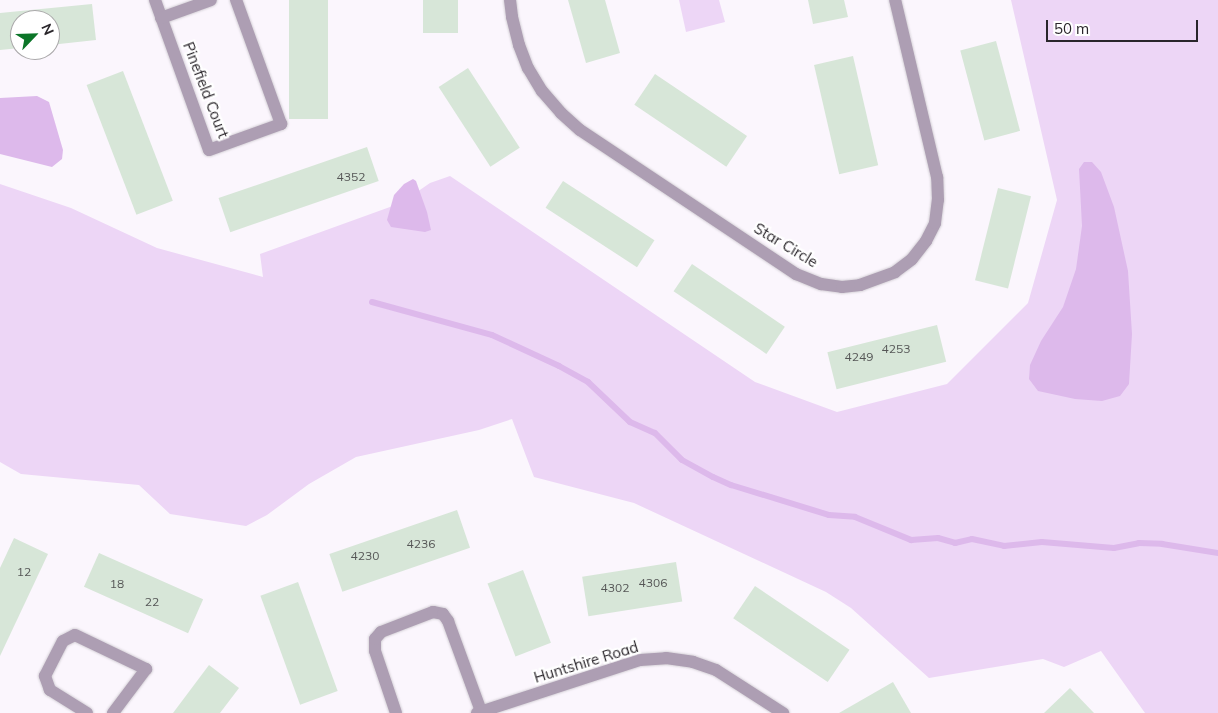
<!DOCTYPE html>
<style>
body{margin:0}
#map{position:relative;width:1218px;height:713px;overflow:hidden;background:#fbf6fd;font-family:Mulish,sans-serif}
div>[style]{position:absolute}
.green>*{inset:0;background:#edd6f6}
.water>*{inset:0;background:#ddb9eb}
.stream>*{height:6px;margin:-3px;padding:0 3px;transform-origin:3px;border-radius:3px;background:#ddb9eb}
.building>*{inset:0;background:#d7e6d8;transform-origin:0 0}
.roads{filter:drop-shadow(0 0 1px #d5d1d7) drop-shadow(0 0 1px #d5d1d7)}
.minor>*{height:12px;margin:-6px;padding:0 6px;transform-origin:6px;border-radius:6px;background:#ad9eb3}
span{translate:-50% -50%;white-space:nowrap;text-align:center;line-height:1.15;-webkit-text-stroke:4.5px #fff;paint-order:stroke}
.number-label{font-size:12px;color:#555656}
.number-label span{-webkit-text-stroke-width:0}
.street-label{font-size:15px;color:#2a262b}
.north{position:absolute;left:10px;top:10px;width:50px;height:50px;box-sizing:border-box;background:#fff;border:1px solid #aaa8aa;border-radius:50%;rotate:66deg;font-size:14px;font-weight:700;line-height:20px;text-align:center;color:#2a262b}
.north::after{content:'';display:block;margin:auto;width:18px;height:22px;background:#0b7528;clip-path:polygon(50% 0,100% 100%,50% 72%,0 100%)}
.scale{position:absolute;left:1046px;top:20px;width:152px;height:22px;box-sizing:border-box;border:2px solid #2a262b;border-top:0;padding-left:6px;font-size:15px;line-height:18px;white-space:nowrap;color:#2a262b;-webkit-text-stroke:4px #fff;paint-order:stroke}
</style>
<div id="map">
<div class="green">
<i style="clip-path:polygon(679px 0,719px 0,725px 22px,686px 32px)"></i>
<i style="clip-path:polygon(1011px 0,1218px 0,1218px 713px,1145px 713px,1101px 651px,1064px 667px,1043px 659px,929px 678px,851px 608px,826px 592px,634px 503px,534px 477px,512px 419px,479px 430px,356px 457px,309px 484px,267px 515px,246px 526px,170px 514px,139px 485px,21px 474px,0 462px,0 184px,71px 208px,157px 248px,263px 277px,260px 254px,401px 203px,430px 183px,450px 176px,755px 382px,837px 412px,947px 384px,1028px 303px,1057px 200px)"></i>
</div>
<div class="water">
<i style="clip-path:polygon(37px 96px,49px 102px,63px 150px,62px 159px,52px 167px,0 154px,0 98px)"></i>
<i style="clip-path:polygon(1084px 162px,1092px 162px,1101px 172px,1114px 207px,1128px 271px,1132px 334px,1129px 384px,1120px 396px,1102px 401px,1075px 399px,1038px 391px,1029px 379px,1030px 365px,1041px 341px,1063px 307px,1076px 269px,1082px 226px,1079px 169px)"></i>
<i style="clip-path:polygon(413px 179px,416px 181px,427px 212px,431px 230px,425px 232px,391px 227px,387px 220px,394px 195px,404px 184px)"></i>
</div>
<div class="stream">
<i style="left:372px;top:302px;width:124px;rotate:15.4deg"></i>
<i style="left:492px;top:335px;width:74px;rotate:24.8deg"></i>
<i style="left:559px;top:366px;width:33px;rotate:29deg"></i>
<i style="left:588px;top:382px;width:58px;rotate:43.6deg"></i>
<i style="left:630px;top:422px;width:27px;rotate:24deg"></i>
<i style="left:655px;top:433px;width:38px;rotate:45deg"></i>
<i style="left:682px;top:460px;width:35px;rotate:29deg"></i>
<i style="left:713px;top:477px;width:20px;rotate:24deg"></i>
<i style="left:731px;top:485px;width:102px;rotate:17deg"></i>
<i style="left:829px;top:515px;width:26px;rotate:4deg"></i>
<i style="left:855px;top:517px;width:61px;rotate:22.3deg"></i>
<i style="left:911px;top:540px;width:27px;rotate:-4deg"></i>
<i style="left:938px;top:538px;width:18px;rotate:16deg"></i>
<i style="left:955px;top:543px;width:17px;rotate:-13deg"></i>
<i style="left:972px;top:539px;width:33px;rotate:12deg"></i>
<i style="left:1004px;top:546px;width:38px;rotate:-6deg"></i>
<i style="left:1042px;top:542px;width:72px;rotate:4.8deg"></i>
<i style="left:1114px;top:548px;width:25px;rotate:-11deg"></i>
<i style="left:1139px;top:543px;width:23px;rotate:2deg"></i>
<i style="left:1162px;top:544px;width:57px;rotate:9.1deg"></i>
</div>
<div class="building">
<i style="left:289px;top:0;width:39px;height:119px"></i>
<i style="left:423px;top:0;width:35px;height:33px"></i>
<i style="clip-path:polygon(568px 0,605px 0,620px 53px,586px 63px)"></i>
<i style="clip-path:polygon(808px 0,844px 0,848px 17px,813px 24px)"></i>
<i style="clip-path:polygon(92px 4px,96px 40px,50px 45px,50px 20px,20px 20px,20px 48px,0 50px,0 13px)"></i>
<i style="left:996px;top:41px;width:93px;height:37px;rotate:75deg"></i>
<i style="left:853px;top:56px;width:112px;height:40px;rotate:77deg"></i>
<i style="left:468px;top:68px;width:95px;height:35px;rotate:57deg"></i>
<i style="left:123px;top:71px;width:139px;height:39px;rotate:69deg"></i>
<i style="left:655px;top:74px;width:111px;height:37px;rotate:34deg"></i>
<i style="left:367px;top:147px;width:36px;height:157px;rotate:71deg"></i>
<i style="left:563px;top:181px;width:109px;height:32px;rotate:33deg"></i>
<i style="left:998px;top:188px;width:34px;height:95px;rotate:14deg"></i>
<i style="left:692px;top:264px;width:112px;height:33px;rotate:34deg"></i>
<i style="left:937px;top:325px;width:38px;height:113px;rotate:76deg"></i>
<i style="left:457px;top:510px;width:40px;height:135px;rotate:71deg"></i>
<i style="clip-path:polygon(14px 538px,48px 554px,0 656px,0 568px)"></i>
<i style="left:99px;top:553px;width:114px;height:37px;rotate:24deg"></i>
<i style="left:676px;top:562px;width:40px;height:95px;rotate:81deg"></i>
<i style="left:523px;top:570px;width:78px;height:38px;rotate:69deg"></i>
<i style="left:298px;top:582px;width:116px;height:40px;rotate:70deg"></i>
<i style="left:755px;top:586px;width:114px;height:39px;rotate:34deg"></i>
<i style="clip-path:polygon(209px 665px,239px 688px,220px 713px,173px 713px)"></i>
<i style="clip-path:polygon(893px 682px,911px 713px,839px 713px)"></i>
<i style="clip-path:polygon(1070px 688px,1094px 713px,1044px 713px)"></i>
</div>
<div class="roads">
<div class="minor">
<i style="left:155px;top:0;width:159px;rotate:70.2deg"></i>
<i style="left:209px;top:150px;width:77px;rotate:-19.9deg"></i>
<i style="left:281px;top:124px;width:132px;rotate:-109.9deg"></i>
<i style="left:510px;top:0;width:17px;rotate:83deg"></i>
<i style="left:512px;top:17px;width:29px;rotate:76deg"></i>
<i style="left:519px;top:45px;width:25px;rotate:69deg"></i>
<i style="left:528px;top:68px;width:27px;rotate:59deg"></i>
<i style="left:542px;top:91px;width:29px;rotate:49deg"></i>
<i style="left:561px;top:113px;width:25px;rotate:42deg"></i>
<i style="left:580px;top:130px;width:260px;rotate:33.7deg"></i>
<i style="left:796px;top:274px;width:27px;rotate:22deg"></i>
<i style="left:821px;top:284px;width:21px;rotate:8deg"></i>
<i style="left:842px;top:287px;width:18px;rotate:-6deg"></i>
<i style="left:860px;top:285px;width:37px;rotate:-20deg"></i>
<i style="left:895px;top:272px;width:21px;rotate:-37deg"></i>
<i style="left:912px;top:259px;width:23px;rotate:-52deg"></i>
<i style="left:926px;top:241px;width:20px;rotate:-63deg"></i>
<i style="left:935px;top:223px;width:23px;rotate:-83deg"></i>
<i style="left:938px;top:200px;width:23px;rotate:-92deg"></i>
<i style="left:937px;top:177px;width:182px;rotate:-103.3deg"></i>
<i style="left:161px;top:18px;width:53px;rotate:-19.8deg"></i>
<i style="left:87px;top:713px;width:44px;rotate:-148.1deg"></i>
<i style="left:50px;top:690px;width:15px;rotate:-110deg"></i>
<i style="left:45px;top:676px;width:39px;rotate:-63deg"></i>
<i style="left:63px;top:641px;width:13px;rotate:-27deg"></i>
<i style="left:75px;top:635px;width:79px;rotate:25.6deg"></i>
<i style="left:146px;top:669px;width:55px;rotate:126.9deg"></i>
<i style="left:396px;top:713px;width:65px;rotate:-108.7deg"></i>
<i style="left:375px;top:651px;width:12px;rotate:-90deg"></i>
<i style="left:375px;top:639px;width:9px;rotate:-49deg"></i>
<i style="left:381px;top:632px;width:56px;rotate:-21deg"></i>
<i style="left:433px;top:612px;width:10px;rotate:11deg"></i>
<i style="left:443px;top:614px;width:9px;rotate:54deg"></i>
<i style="left:448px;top:621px;width:96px;rotate:69.9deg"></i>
<i style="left:477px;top:713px;width:171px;rotate:-18deg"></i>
<i style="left:640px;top:660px;width:26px;rotate:-4deg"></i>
<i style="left:666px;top:658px;width:27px;rotate:8deg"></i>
<i style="left:693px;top:662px;width:24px;rotate:19deg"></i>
<i style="left:716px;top:670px;width:80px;rotate:32.7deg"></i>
</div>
</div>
<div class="number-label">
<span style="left:351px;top:177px">4352</span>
<span style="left:896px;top:349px">4253</span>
<span style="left:859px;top:357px">4249</span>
<span style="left:421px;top:544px">4236</span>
<span style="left:365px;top:556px">4230</span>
<span style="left:24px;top:572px">12</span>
<span style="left:653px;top:583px">4306</span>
<span style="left:117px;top:584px">18</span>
<span style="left:615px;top:588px">4302</span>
<span style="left:152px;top:602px">22</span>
</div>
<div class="street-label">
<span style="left:206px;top:90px;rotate:69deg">Pinefield Court</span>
<span style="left:786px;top:245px;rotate:31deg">Star Circle</span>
<span style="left:586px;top:662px;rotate:-17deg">Huntshire Road</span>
</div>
<div class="north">N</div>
<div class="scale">50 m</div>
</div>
